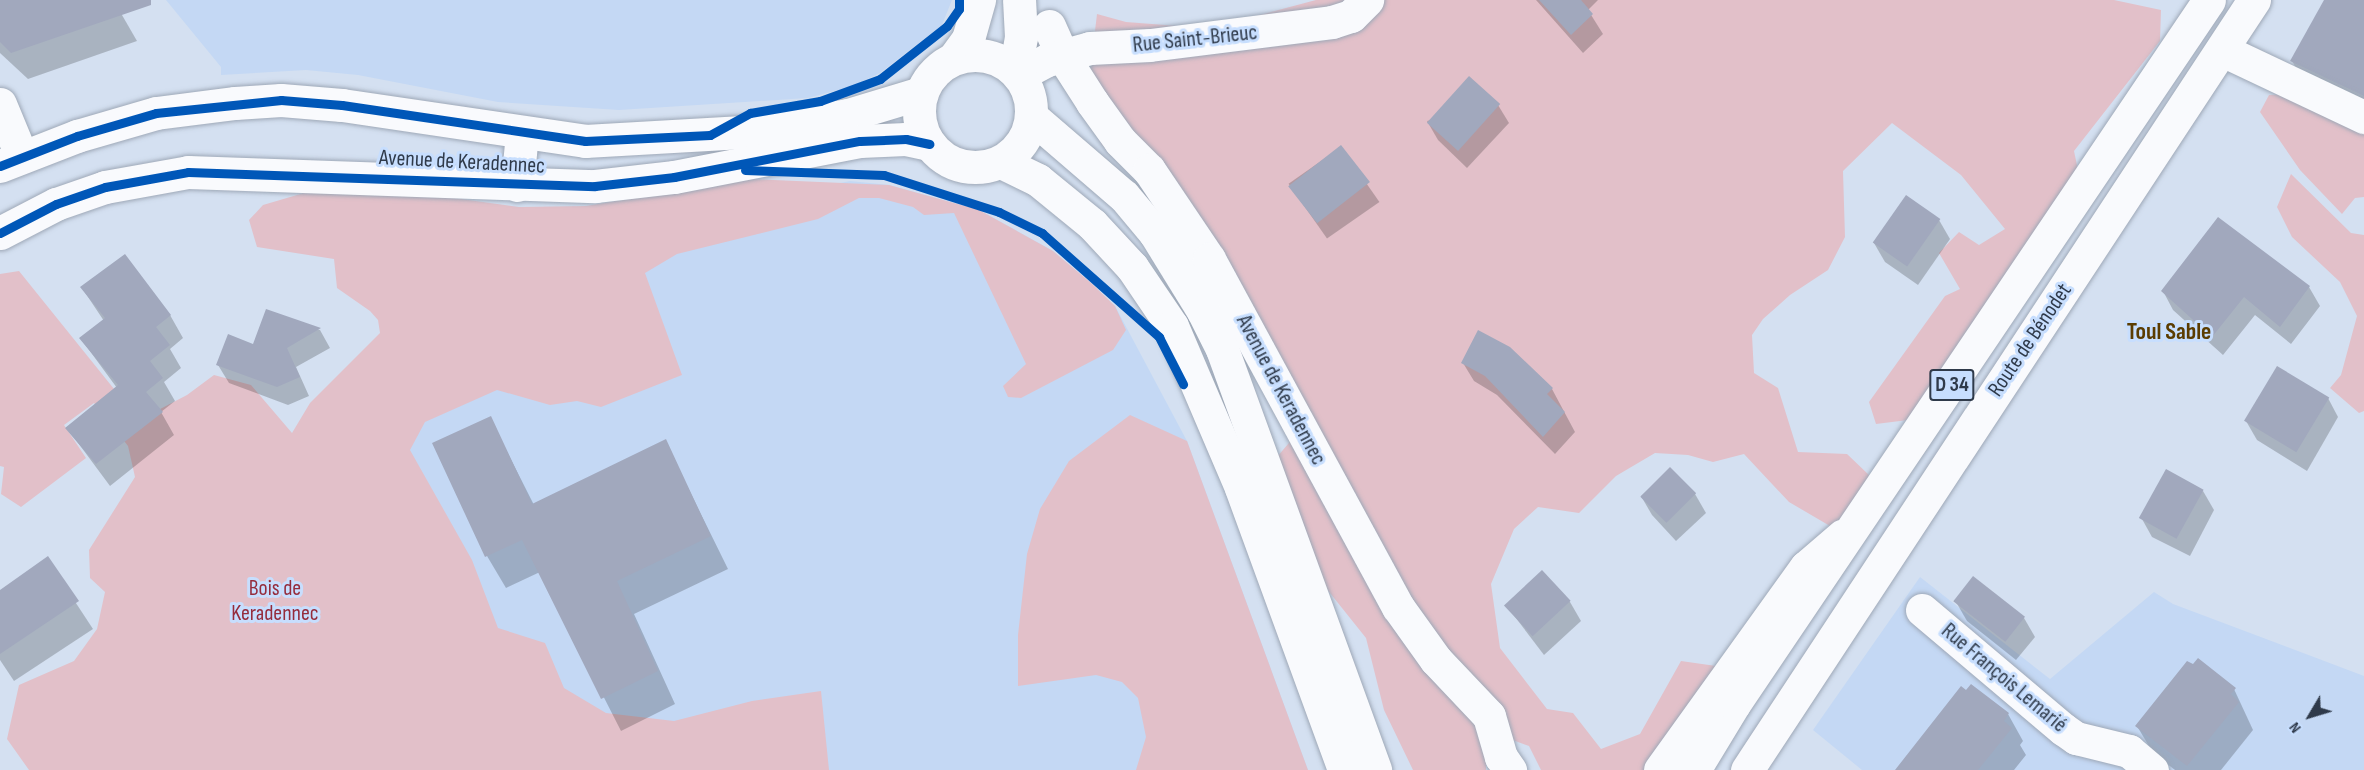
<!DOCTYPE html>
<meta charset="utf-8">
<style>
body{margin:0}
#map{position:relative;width:2364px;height:770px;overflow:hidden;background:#d4e0f1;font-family:"Sofia Sans Condensed",sans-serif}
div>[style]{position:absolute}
.built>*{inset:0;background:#c4d8f4}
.green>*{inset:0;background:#e2c0c9}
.shadow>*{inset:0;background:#0003;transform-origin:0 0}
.building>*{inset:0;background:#a1a8bd;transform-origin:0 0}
.roads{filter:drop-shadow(0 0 2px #9ea8b7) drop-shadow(0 0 2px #9ea8b7)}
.minor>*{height:33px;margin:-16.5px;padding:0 16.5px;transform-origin:16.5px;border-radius:16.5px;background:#f9fafd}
.tertiary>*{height:33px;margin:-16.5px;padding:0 16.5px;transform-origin:16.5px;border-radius:16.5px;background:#f9fafd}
.tertiary>.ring{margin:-16.5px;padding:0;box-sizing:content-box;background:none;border:33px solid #f9fafd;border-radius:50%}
.primary>*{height:33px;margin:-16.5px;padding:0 16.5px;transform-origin:16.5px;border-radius:16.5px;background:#f9fafd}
.cycleway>*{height:9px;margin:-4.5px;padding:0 4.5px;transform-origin:4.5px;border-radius:4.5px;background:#0057b8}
span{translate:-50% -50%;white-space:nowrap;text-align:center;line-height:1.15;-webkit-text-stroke:6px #c7defe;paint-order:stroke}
.shield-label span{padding:2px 4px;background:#c7defe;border:2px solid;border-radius:4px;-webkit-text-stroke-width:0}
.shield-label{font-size:21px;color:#2f3a4a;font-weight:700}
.street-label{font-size:22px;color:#2f3a4a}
.park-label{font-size:22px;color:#952c3c}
.neighbourhood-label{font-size:24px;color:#5b3c01;font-weight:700}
.north{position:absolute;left:2280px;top:686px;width:60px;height:60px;-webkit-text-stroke:4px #c7defe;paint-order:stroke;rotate:232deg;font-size:16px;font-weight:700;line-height:24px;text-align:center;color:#2f3a4a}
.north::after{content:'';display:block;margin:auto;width:21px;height:27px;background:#2f3a4a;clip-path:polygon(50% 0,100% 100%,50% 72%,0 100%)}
</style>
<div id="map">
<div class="built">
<i style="clip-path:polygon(166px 0,952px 0,942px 25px,880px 73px,853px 86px,808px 98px,619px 110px,498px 102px,358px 75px,306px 70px,221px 75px,221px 67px)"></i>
<i style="clip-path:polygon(850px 181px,889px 185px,979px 210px,1053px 251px,1115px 306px,1187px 441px,1308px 770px,643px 770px,313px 522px,536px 247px)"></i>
<i style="clip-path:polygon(1920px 577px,2050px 679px,2154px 592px,2173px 604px,2364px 676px,2364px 770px,1862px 770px,1813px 730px)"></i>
</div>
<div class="green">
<i style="clip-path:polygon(1316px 0,2114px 0,2161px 10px,2160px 41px,2074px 151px,2079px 175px,1916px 419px,1876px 424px,1869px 402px,1945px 296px,1960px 289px,1939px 253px,1959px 232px,1979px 245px,2005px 229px,1961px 175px,1892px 123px,1843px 171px,1845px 237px,1828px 270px,1790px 295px,1763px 319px,1752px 335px,1754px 373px,1778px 388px,1798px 452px,1847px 454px,1869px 475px,1855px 511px,1830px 526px,1789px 502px,1744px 454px,1713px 462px,1688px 455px,1655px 453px,1616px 476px,1579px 513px,1538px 507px,1514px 529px,1491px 584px,1500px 648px,1547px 709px,1573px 713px,1601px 749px,1640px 734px,1681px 661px,1716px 666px,1652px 770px,1541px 770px,1529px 746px,1486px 730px,1486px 770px,1413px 770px,1384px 710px,1366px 638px,1326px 588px,1277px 457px,1294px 437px,1150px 200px,1131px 173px,1101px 144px,1105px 111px,1090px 73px,1097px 14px,1126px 22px,1178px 26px,1245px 19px)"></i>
<i style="clip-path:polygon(2296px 94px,2364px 121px,2364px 197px,2355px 198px,2342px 214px,2300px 170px,2260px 112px,2269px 95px)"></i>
<i style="clip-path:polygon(2291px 174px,2351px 233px,2364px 235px,2364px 411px,2359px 413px,2330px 388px,2341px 375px,2357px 316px,2340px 282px,2292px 237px,2277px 207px)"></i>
<i style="clip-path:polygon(748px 179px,889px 185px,979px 210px,1053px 251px,1091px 283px,1115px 306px,1126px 330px,1113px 350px,1021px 398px,1008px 397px,1003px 386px,1026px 364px,954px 213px,924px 215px,913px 207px,879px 198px,859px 198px,818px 219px,677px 254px,645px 273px,682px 375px,601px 407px,577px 401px,550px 405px,497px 390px,425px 422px,410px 450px,472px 560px,498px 628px,545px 643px,564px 688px,606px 713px,674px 721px,752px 701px,821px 691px,829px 770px,29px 770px,7px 739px,19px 685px,74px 661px,97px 629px,105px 592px,90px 578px,89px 550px,135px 477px,128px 446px,94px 403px,64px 425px,86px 458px,21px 507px,1px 494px,4px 467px,0 466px,0 274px,19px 271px,139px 420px,187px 395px,214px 375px,251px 385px,292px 433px,310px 403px,380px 333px,378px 320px,370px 311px,337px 288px,334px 259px,257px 247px,249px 220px,263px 205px,314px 190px,363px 195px,418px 193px,519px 207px,586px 206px)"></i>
<i style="clip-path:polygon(1130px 415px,1187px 441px,1308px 770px,1136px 770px,1146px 737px,1138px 698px,1122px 682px,1096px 675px,1018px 686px,1018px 635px,1027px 554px,1040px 509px,1069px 461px)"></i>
</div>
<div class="shadow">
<i style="clip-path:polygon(0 0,105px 0,122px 15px,137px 41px,28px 79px,0 53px)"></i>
<i style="clip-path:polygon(1536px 0,1598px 0,1588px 10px,1603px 34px,1583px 53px)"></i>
<i style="clip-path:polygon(2326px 0,2364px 0,2364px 113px,2306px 85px,2292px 61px)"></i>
<i style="clip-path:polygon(1498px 105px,1509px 123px,1467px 168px,1438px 140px,1427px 121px)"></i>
<i style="left:1341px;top:147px;width:67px;height:64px;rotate:55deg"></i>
<i style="clip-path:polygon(2218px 219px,2309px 287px,2320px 306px,2291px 344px,2255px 315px,2223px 355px,2173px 310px,2163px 291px)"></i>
<i style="clip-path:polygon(1939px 220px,1950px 239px,1918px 285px,1885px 262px,1874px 243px)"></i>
<i style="clip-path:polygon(82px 288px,170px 315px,183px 338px,170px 349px,181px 368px,164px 382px,175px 401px,161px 412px,174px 435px,110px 486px,67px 428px,117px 388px,81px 339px,104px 321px)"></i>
<i style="clip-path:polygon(267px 311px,320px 330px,330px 348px,296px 367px,309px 396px,288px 405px,229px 383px,218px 365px,254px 346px)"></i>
<i style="clip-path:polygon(1463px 363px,1552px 389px,1575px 432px,1555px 454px,1497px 395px,1474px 381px)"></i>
<i style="clip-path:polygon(2328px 398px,2338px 417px,2307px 471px,2257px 440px,2246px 421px)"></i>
<i style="clip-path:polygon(490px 418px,534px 505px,665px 441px,728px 569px,634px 614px,675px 704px,621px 731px,540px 572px,506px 588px,487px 556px)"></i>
<i style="clip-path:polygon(1670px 469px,1695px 494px,1706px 513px,1676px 541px,1652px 515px,1641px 496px)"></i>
<i style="clip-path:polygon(2203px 491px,2214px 510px,2190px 556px,2152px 537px,2142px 519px)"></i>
<i style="clip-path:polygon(47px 559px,93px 629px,14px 681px,0 660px,0 592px)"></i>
<i style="clip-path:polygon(1542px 572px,1570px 602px,1581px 621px,1544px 655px,1506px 605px)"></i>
<i style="clip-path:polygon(1974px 578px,2024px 618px,2035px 637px,2016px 660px,1967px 621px,1956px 602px)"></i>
<i style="clip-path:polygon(2234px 689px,2253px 730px,2221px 770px,2175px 770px,2153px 753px,2137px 726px)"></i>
<i style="clip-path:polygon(2008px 714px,2023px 741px,2020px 745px,2026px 755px,2014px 770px,1904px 770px)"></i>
</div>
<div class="building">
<i style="clip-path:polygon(0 0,151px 0,151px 5px,11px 53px,0 42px)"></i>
<i style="clip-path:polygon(1539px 0,1581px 0,1593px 14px,1571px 35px)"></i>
<i style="clip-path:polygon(2324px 0,2364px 0,2364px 96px,2290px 61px)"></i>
<i style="left:1469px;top:76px;width:42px;height:63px;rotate:42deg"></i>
<i style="left:1341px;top:145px;width:47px;height:67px;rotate:52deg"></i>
<i style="left:1906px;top:195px;width:42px;height:58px;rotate:35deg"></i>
<i style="clip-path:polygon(2218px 217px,2310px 286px,2280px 327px,2244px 297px,2212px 337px,2161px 291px)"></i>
<i style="clip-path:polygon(125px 254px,171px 315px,156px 327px,170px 345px,150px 361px,163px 378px,146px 392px,163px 412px,96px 464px,65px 428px,118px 385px,79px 338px,105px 318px,80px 287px)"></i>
<i style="clip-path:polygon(266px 309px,321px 328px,287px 348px,300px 377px,277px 387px,216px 365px,228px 334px,253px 344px)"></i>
<i style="clip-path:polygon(1478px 330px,1510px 347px,1553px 388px,1547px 394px,1565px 412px,1543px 437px,1485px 376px,1461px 363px)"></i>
<i style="left:2277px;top:366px;width:61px;height:64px;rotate:31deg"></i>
<i style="clip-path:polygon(491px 416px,532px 504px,666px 439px,711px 536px,617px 581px,658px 671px,601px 699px,522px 540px,485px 557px,432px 443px)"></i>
<i style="left:1670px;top:467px;width:37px;height:42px;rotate:45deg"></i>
<i style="left:2166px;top:469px;width:43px;height:56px;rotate:29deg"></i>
<i style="clip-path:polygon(48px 556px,79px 601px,0 654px,0 590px)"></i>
<i style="left:1542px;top:570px;width:42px;height:52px;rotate:47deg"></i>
<i style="left:1973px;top:576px;width:66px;height:32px;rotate:38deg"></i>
<i style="clip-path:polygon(2198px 658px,2236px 688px,2231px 694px,2239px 702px,2187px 766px,2135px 726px,2187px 661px,2193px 664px)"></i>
<i style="clip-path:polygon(1971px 684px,2009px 713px,2004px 721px,2012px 728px,1978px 770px,1895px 770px,1961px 686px,1966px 690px)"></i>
</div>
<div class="roads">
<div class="minor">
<i style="left:1049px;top:26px;width:32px;rotate:66deg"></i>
<i style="left:1062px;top:55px;width:56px;rotate:57.4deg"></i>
<i style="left:1092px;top:102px;width:48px;rotate:54.3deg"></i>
<i style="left:1120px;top:141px;width:41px;rotate:45deg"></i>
<i style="left:1149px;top:170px;width:107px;rotate:56deg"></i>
<i style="left:1209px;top:259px;width:396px;rotate:61.5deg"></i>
<i style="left:1398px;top:607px;width:65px;rotate:54.4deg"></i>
<i style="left:1436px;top:660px;width:77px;rotate:46.6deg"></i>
<i style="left:1489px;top:716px;width:43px;rotate:73.7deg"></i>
<i style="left:1501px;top:757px;width:16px;rotate:55deg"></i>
<i style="left:2222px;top:50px;width:157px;rotate:25.3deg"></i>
<i style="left:1019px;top:75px;width:32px;rotate:-28deg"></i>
<i style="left:1047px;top:60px;width:45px;rotate:-15.6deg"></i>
<i style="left:1090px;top:48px;width:60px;rotate:-2.9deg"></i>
<i style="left:1150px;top:45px;width:183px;rotate:-7.2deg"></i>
<i style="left:1332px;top:22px;width:20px;rotate:-18deg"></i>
<i style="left:1351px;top:16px;width:23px;rotate:-45deg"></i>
<i style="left:0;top:104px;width:55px;rotate:67.6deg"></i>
<i style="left:517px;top:185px;width:52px;rotate:-84.5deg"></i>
<i style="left:1922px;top:610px;width:185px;rotate:40.2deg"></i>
<i style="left:2063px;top:729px;width:16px;rotate:35deg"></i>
<i style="left:2076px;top:738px;width:55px;rotate:13.8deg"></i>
<i style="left:2129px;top:751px;width:30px;rotate:40deg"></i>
<i style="left:1660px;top:770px;width:250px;rotate:-54.3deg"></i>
<i style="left:1806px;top:567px;width:48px;rotate:-40.7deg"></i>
</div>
<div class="tertiary">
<i class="ring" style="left:919px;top:55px;width:79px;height:79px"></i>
<i style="left:954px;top:58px;width:24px;rotate:-54deg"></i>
<i style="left:968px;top:39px;width:41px;rotate:-74.2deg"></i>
<i style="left:1015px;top:71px;width:35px;rotate:-80deg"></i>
<i style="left:1021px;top:37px;width:37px;rotate:-93deg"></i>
<i style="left:1032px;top:117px;width:121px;rotate:40.7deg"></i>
<i style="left:1124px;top:196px;width:48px;rotate:50deg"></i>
<i style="left:1155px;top:233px;width:92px;rotate:58.4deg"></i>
<i style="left:1203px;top:311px;width:42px;rotate:63.4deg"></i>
<i style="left:1222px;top:349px;width:448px;rotate:70deg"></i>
<i style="left:1001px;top:162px;width:41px;rotate:25.9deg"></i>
<i style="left:1038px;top:180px;width:70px;rotate:39.2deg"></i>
<i style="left:1092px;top:224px;width:59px;rotate:47.1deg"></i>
<i style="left:1132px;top:267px;width:71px;rotate:55.9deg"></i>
<i style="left:1172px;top:326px;width:176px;rotate:66.9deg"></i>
<i style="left:1241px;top:488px;width:300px;rotate:69.9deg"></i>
<i style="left:0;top:166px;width:83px;rotate:-21.3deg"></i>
<i style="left:77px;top:136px;width:82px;rotate:-16.2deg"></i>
<i style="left:156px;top:113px;width:80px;rotate:-7.2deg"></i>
<i style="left:235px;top:103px;width:46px;rotate:-3.7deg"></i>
<i style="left:281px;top:100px;width:61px;rotate:4.7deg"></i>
<i style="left:342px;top:105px;width:246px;rotate:8.4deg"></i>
<i style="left:585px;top:141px;width:171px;rotate:-3.3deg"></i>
<i style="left:756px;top:131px;width:93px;rotate:-9.9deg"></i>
<i style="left:848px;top:115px;width:76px;rotate:-16.8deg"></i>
<i style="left:0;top:233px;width:63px;rotate:-27.4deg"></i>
<i style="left:56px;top:204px;width:52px;rotate:-19.1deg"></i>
<i style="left:105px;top:187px;width:84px;rotate:-10.2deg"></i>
<i style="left:188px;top:172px;width:407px;rotate:2deg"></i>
<i style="left:595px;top:186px;width:80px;rotate:-6.5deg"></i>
<i style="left:674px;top:177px;width:189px;rotate:-11deg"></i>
<i style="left:860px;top:141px;width:46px;rotate:-2.5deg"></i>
<i style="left:906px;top:139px;width:24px;rotate:12deg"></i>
</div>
<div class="primary">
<i style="left:1694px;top:770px;width:77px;rotate:-58.8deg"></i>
<i style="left:1734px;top:704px;width:849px;rotate:-55.99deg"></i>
<i style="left:1747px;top:770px;width:922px;rotate:-56.64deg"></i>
</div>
</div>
<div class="cycleway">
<i style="left:0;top:166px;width:83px;rotate:-21.3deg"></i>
<i style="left:77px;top:136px;width:82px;rotate:-16.2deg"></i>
<i style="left:156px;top:113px;width:126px;rotate:-5.9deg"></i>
<i style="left:281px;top:100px;width:61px;rotate:4.7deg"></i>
<i style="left:342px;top:105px;width:246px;rotate:8.4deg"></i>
<i style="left:585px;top:141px;width:125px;rotate:-2.7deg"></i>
<i style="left:710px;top:135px;width:46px;rotate:-28.8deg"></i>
<i style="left:750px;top:113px;width:71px;rotate:-9.7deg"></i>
<i style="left:820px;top:101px;width:64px;rotate:-20.1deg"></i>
<i style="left:880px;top:79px;width:85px;rotate:-38.3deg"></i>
<i style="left:947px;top:26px;width:21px;rotate:-55deg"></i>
<i style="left:959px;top:9px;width:9px;rotate:-90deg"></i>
<i style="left:745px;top:170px;width:139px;rotate:2.1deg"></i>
<i style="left:884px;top:175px;width:121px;rotate:17.8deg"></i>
<i style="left:999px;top:212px;width:48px;rotate:26deg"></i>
<i style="left:1042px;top:233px;width:157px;rotate:41.6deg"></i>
<i style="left:1159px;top:337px;width:53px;rotate:62.9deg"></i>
<i style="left:0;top:233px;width:63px;rotate:-27.4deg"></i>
<i style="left:56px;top:204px;width:52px;rotate:-19.1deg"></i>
<i style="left:105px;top:187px;width:84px;rotate:-10.2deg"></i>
<i style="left:188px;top:172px;width:407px;rotate:2deg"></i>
<i style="left:595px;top:186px;width:80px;rotate:-6.5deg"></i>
<i style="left:674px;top:177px;width:189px;rotate:-11deg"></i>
<i style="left:860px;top:141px;width:46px;rotate:-2.5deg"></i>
<i style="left:906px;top:139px;width:24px;rotate:12deg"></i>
</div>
<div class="shield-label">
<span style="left:1952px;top:385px">D 34</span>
</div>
<div class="street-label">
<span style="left:1195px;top:39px;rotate:-6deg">Rue Saint-Brieuc</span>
<span style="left:462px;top:162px;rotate:3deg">Avenue de Keradennec</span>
<span style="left:2030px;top:340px;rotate:-56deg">Route de Bénodet</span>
<span style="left:1281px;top:390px;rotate:62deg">Avenue de Keradennec</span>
<span style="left:2004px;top:678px;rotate:40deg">Rue François Lemarié</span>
</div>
<div class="park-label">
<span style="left:275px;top:601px">Bois de<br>Keradennec</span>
</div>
<div class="neighbourhood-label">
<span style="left:2169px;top:332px">Toul Sable</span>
</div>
<div class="north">N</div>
</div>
